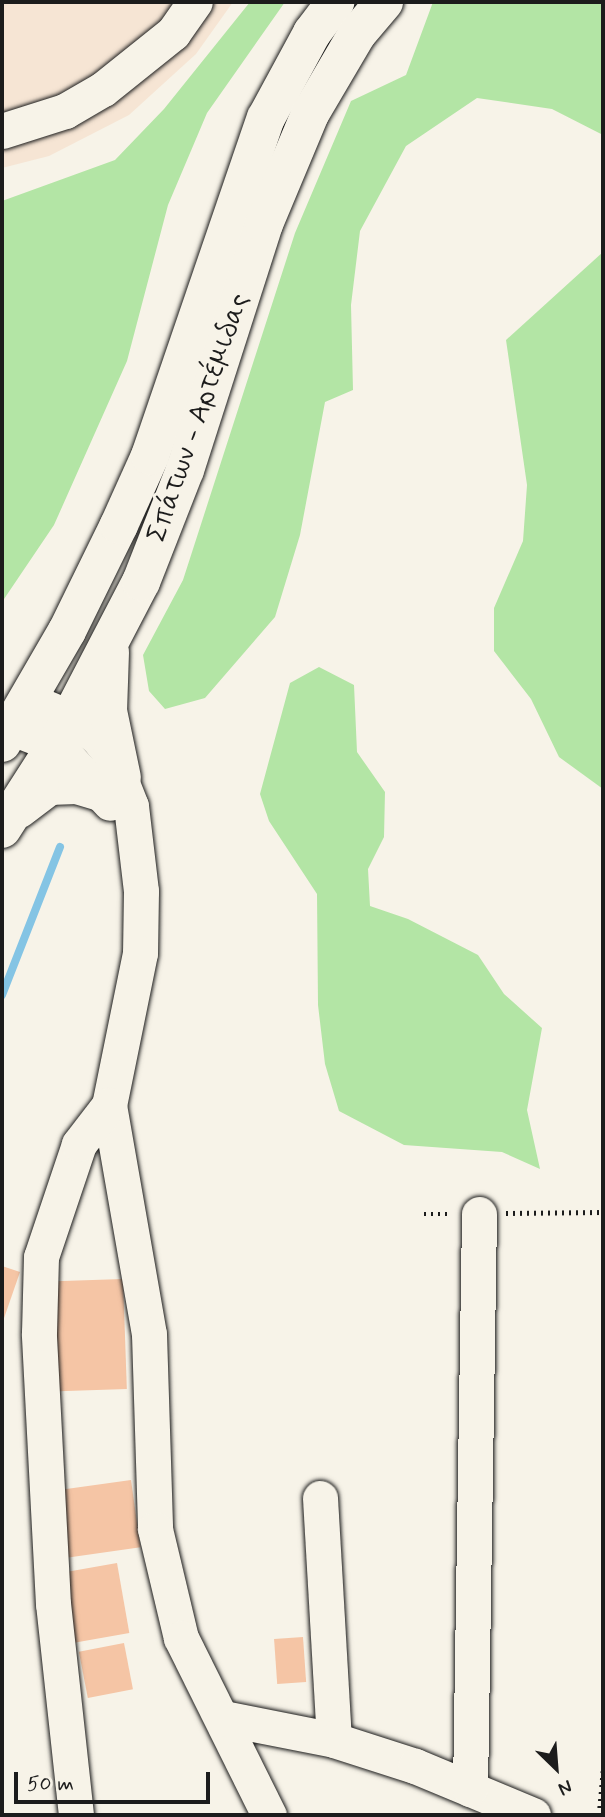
<!DOCTYPE html>
<meta charset="utf-8">
<style>
body{margin:0}
#map{position:relative;width:605px;height:1817px;overflow:hidden;background:#f7f3e8;font-family:Mynerve,sans-serif}
div>[style]{position:absolute}
.built>*{inset:0;background:#f6e5d4}
.green>*{inset:0;background:#b3e5a5}
.stream>*{height:8px;margin:-4px;padding:0 4px;transform-origin:4px;border-radius:4px;background:#84c4e4}
.building>*{inset:0;background:#f5c5a5;transform-origin:0 0}
.path>*{height:4.5px;margin-top:-2.25px;transform-origin:0;background:repeating-linear-gradient(90deg,#1c1c1c 0 2px,transparent 0 7px)}
.roads{filter:drop-shadow(0 0 2px #1c1c1c) drop-shadow(0 0 2px #1c1c1c)}
.minor>*{height:35px;margin:-17.5px;padding:0 17.5px;transform-origin:17.5px;border-radius:17.5px;background:#f7f3e8}
.major>*{height:38px;margin:-19px;padding:0 19px;transform-origin:19px;border-radius:19px;background:#f7f3e8}
span{translate:-50% -50%;white-space:nowrap;text-align:center;line-height:1.15;-webkit-text-stroke:6px #f7f3e8;paint-order:stroke}
.street-label{font-size:28px;color:#1c1c1c}
.frame{position:absolute;inset:0;border:4px solid #1c1c1c;pointer-events:none}
.north{position:absolute;left:521px;top:1733px;width:70px;height:70px;-webkit-text-stroke:5px #f7f3e8;paint-order:stroke;rotate:155deg;font-size:19px;font-weight:700;line-height:28px;text-align:center;color:#1c1c1c}
.north::after{content:'';display:block;margin:auto;width:24px;height:32px;background:#1c1c1c;clip-path:polygon(50% 0,100% 100%,50% 72%,0 100%)}
.scale{position:absolute;left:14px;top:1772px;width:196px;height:32px;box-sizing:border-box;border:4px solid #1c1c1c;border-top:0;padding-left:9px;font-size:21px;line-height:24px;white-space:nowrap;color:#1c1c1c;-webkit-text-stroke:5px #f7f3e8;paint-order:stroke}
</style>
<div id="map">
<div class="built">
<i style="clip-path:polygon(2px 2px,233px 2px,196px 54px,129px 115px,49px 156px,2px 168px)"></i>
</div>
<div class="green">
<i style="clip-path:polygon(250px 2px,285px 2px,207px 113px,168px 205px,127px 361px,54px 525px,2px 602px,2px 201px,115px 160px,164px 109px)"></i>
<i style="clip-path:polygon(433px 2px,603px 2px,603px 135px,552px 109px,477px 98px,406px 146px,360px 231px,351px 305px,353px 390px,325px 402px,300px 535px,275px 617px,205px 698px,165px 709px,149px 691px,143px 655px,183px 580px,295px 233px,351px 101px,406px 75px)"></i>
<i style="clip-path:polygon(603px 252px,603px 789px,559px 757px,531px 699px,494px 651px,494px 608px,523px 541px,527px 485px,506px 340px)"></i>
<i style="clip-path:polygon(319px 667px,354px 685px,357px 752px,385px 792px,384px 837px,368px 869px,370px 906px,408px 919px,478px 955px,504px 994px,542px 1028px,527px 1110px,540px 1169px,502px 1152px,404px 1145px,339px 1111px,325px 1064px,318px 1005px,317px 894px,269px 821px,260px 794px,290px 683px)"></i>
</div>
<div class="stream">
<i style="left:2px;top:995px;width:159px;rotate:-68.6deg"></i>
</div>
<div class="building">
<i style="clip-path:polygon(2px 1266px,20px 1272px,2px 1324px)"></i>
<i style="left:123px;top:1279px;width:110px;height:68px;rotate:88deg"></i>
<i style="left:131px;top:1480px;width:68px;height:78px;rotate:82deg"></i>
<i style="left:117px;top:1563px;width:71px;height:56px;rotate:80deg"></i>
<i style="left:303px;top:1637px;width:45px;height:29px;rotate:86deg"></i>
<i style="left:124px;top:1643px;width:47px;height:46px;rotate:79deg"></i>
</div>
<div class="path">
<i style="left:506px;top:1213px;width:97px;rotate:-0.6deg"></i>
<i style="left:424px;top:1214px;width:28px"></i>
<i style="left:599px;top:1815px;width:45px;rotate:-84.9deg"></i>
</div>
<div class="roads">
<div class="minor">
<i style="left:2px;top:131px;width:66px;rotate:-17.6deg"></i>
<i style="left:65px;top:111px;width:44px;rotate:-30.1deg"></i>
<i style="left:103px;top:89px;width:90px;rotate:-38.7deg"></i>
<i style="left:173px;top:33px;width:38px;rotate:-55deg"></i>
<i style="left:28px;top:700px;width:47px;rotate:22.7deg"></i>
<i style="left:71px;top:718px;width:31px;rotate:36deg"></i>
<i style="left:96px;top:736px;width:22px;rotate:51deg"></i>
<i style="left:110px;top:753px;width:57px;rotate:68.4deg"></i>
<i style="left:131px;top:806px;width:86px;rotate:83.3deg"></i>
<i style="left:141px;top:891px;width:62px;rotate:90.9deg"></i>
<i style="left:140px;top:953px;width:155px;rotate:101.5deg"></i>
<i style="left:109px;top:1105px;width:232px;rotate:80.1deg"></i>
<i style="left:149px;top:1334px;width:195px;rotate:88.2deg"></i>
<i style="left:155px;top:1529px;width:112px;rotate:76.6deg"></i>
<i style="left:181px;top:1638px;width:198px;rotate:63.6deg"></i>
<i style="left:12px;top:728px;width:47px;rotate:21.1deg"></i>
<i style="left:56px;top:745px;width:79px;rotate:47deg"></i>
<i style="left:320px;top:1498px;width:242px;rotate:86.7deg"></i>
<i style="left:223px;top:1718px;width:113px;rotate:11.2deg"></i>
<i style="left:334px;top:1740px;width:85px;rotate:17.8deg"></i>
<i style="left:415px;top:1766px;width:128px;rotate:22.6deg"></i>
<i style="left:470px;top:1789px;width:575px;rotate:-89.1deg"></i>
<i style="left:76px;top:1815px;width:212px;rotate:-96.2deg"></i>
<i style="left:53px;top:1604px;width:271px;rotate:-93deg"></i>
<i style="left:39px;top:1333px;width:76px;rotate:-88.5deg"></i>
<i style="left:41px;top:1257px;width:119px;rotate:-71.4deg"></i>
<i style="left:79px;top:1144px;width:49px;rotate:-52.4deg"></i>
</div>
<div class="major">
<i style="left:110px;top:652px;width:59px;rotate:91.9deg"></i>
<i style="left:108px;top:711px;width:68px;rotate:78.2deg"></i>
<i style="left:2px;top:743px;width:129px;rotate:-59.9deg"></i>
<i style="left:67px;top:631px;width:118px;rotate:-63.9deg"></i>
<i style="left:119px;top:525px;width:76px;rotate:-65.8deg"></i>
<i style="left:150px;top:456px;width:357px;rotate:-71.1deg"></i>
<i style="left:266px;top:118px;width:97px;rotate:-61.6deg"></i>
<i style="left:312px;top:33px;width:39px;rotate:-53deg"></i>
<i style="left:19px;top:809px;width:38px;rotate:-37deg"></i>
<i style="left:49px;top:786px;width:28px;rotate:-2deg"></i>
<i style="left:77px;top:785px;width:27px;rotate:17deg"></i>
<i style="left:2px;top:829px;width:100px;rotate:-57.3deg"></i>
<i style="left:56px;top:745px;width:184px;rotate:-62.5deg"></i>
<i style="left:141px;top:582px;width:120px;rotate:-68.6deg"></i>
<i style="left:185px;top:470px;width:258px;rotate:-72.2deg"></i>
<i style="left:264px;top:224px;width:119px;rotate:-67.3deg"></i>
<i style="left:310px;top:114px;width:93px;rotate:-59.6deg"></i>
<i style="left:357px;top:34px;width:42px;rotate:-49.8deg"></i>
</div>
</div>
<div class="street-label">
<span style="left:199px;top:418px;rotate:-71deg">Σπάτων - Αρτέμιδας</span>
</div>
<div class="frame"></div>
<div class="north">N</div>
<div class="scale">50 m</div>
</div>
